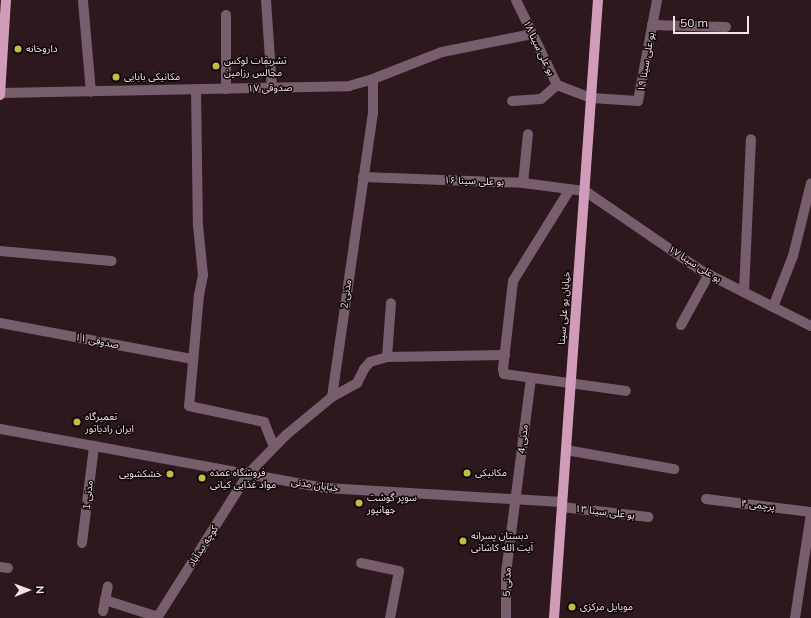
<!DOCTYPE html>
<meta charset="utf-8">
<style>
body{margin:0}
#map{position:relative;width:811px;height:618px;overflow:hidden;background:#2d181d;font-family:Mulish,"Noto Sans Arabic",sans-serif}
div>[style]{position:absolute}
.minor>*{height:10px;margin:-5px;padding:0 5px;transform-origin:5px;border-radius:5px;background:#775e6c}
.major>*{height:10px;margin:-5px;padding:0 5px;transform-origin:5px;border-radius:5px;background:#d19cb9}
.dots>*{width:11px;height:11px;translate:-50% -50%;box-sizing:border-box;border:2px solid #0f0608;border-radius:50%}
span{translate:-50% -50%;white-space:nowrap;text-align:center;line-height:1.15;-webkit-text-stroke:3px #0f0608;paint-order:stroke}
.street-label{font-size:10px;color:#f2e3e5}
.poi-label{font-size:10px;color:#f2e3e5}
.left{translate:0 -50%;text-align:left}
.right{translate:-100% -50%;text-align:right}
.north{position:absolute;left:8px;top:570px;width:40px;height:40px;-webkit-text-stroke:3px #0f0608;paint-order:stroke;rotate:89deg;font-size:11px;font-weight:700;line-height:16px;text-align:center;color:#f2e3e5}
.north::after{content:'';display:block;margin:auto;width:14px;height:18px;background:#f2e3e5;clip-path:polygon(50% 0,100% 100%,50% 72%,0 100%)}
.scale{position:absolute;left:673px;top:16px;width:76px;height:18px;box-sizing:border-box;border:2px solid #f2e3e5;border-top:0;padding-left:5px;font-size:12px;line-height:14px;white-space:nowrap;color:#f2e3e5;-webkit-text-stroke:3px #0f0608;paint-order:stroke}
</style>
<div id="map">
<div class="minor">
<i style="left:266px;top:0;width:87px;rotate:86.1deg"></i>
<i style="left:516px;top:0;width:94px;rotate:64.2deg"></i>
<i style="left:557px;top:85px;width:36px;rotate:21deg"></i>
<i style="left:591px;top:98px;width:47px;rotate:3.7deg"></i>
<i style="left:638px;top:101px;width:103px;rotate:-79.3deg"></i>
<i style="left:83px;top:1px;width:91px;rotate:85deg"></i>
<i style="left:226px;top:15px;width:74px;rotate:90deg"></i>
<i style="left:652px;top:25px;width:74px;rotate:1.5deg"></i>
<i style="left:196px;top:89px;width:136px;rotate:89.2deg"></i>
<i style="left:198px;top:225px;width:50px;rotate:84.3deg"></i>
<i style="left:203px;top:275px;width:20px;rotate:101deg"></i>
<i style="left:199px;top:295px;width:111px;rotate:95.1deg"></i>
<i style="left:189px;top:406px;width:77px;rotate:12deg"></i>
<i style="left:264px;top:422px;width:27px;rotate:68deg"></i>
<i style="left:0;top:93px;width:349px;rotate:-1.1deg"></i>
<i style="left:349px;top:86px;width:25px;rotate:-16deg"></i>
<i style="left:373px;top:79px;width:74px;rotate:-21.4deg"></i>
<i style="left:442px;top:52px;width:92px;rotate:-11.3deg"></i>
<i style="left:512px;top:101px;width:29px;rotate:-4deg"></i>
<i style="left:541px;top:99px;width:21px;rotate:-41deg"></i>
<i style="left:363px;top:177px;width:160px;rotate:2.1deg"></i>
<i style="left:523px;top:183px;width:63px;rotate:7.4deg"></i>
<i style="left:585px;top:191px;width:142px;rotate:34.4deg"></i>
<i style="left:702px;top:271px;width:122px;rotate:26.8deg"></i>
<i style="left:523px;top:183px;width:49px;rotate:-84.2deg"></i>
<i style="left:570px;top:189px;width:108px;rotate:121.8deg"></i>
<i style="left:513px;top:281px;width:89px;rotate:96.5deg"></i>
<i style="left:503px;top:369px;width:5px;rotate:79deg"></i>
<i style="left:504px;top:374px;width:123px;rotate:7.9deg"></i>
<i style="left:0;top:251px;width:112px;rotate:5.1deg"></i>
<i style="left:744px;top:292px;width:153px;rotate:-87.4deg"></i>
<i style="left:773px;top:307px;width:55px;rotate:-68.6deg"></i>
<i style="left:793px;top:256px;width:75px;rotate:-76.1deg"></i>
<i style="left:0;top:323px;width:196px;rotate:10.6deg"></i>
<i style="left:681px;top:325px;width:58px;rotate:-61.2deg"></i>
<i style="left:387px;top:357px;width:54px;rotate:-85.8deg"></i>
<i style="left:332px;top:397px;width:29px;rotate:-29deg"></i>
<i style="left:357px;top:383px;width:16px;rotate:-63deg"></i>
<i style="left:364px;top:369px;width:9px;rotate:-49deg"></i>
<i style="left:370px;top:362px;width:18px;rotate:-16deg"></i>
<i style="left:387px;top:357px;width:118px;rotate:-1deg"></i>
<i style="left:0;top:429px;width:331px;rotate:10.3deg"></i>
<i style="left:326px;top:488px;width:236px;rotate:3.4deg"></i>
<i style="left:566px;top:450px;width:110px;rotate:10deg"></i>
<i style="left:706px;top:499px;width:106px;rotate:7.1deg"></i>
<i style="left:562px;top:507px;width:87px;rotate:6.6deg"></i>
<i style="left:82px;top:543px;width:98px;rotate:-82.9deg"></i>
<i style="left:361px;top:563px;width:39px;rotate:12deg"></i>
<i style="left:399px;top:571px;width:48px;rotate:100.8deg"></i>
<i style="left:0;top:567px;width:8px;rotate:7deg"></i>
<i style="left:105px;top:600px;width:56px;rotate:17.8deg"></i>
<i style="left:103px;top:611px;width:25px;rotate:-79deg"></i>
<i style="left:157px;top:618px;width:170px;rotate:-57.7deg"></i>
<i style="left:248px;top:474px;width:54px;rotate:-45.7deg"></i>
<i style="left:286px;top:435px;width:60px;rotate:-39.6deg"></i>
<i style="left:332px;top:397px;width:286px;rotate:-81.8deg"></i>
<i style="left:373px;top:114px;width:35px;rotate:-90deg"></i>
<i style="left:506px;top:618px;width:45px;rotate:-90deg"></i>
<i style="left:506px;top:573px;width:196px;rotate:-82.7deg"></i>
<i style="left:795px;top:618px;width:106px;rotate:-81.3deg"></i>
</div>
<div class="major">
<i style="left:0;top:95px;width:95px;rotate:-86.4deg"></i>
<i style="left:554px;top:618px;width:620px;rotate:-85.93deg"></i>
</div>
<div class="dots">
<i style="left:18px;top:49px;background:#bdbf43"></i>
<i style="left:216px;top:66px;background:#bdbf43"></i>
<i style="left:116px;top:77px;background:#bdbf43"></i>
<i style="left:77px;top:422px;background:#bdbf43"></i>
<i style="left:467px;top:473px;background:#bdbf43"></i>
<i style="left:170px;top:474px;background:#bdbf43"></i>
<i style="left:202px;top:478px;background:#bdbf43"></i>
<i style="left:359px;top:503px;background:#bdbf43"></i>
<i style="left:463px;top:541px;background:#bdbf43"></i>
<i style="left:572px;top:607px;background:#bdbf43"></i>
</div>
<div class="street-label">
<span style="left:539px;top:48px;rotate:64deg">بو علی سینا ۱۸</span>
<span style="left:646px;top:62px;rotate:-80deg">بو علی سینا ۱۹</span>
<span style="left:270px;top:88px;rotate:-1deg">صدوقی ۱۷</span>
<span style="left:474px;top:181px;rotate:2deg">بو علی سینا ۱۶</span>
<span style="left:695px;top:264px;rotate:32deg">بو علی سینا ۱۷</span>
<span style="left:346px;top:294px;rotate:-82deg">مدنی 2</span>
<span style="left:564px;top:308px;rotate:-86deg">خیابان بو علی سینا</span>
<span style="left:97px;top:341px;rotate:11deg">صدوقی ۱۱</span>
<span style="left:523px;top:439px;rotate:-83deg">مدنی 4</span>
<span style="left:315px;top:485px;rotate:8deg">خیابان مدنی</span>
<span style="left:88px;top:495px;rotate:-83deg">مدنی 1</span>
<span style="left:758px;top:505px;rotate:7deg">پرچمی ۴</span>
<span style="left:605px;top:512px;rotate:7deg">بو علی سینا ۱۳</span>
<span style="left:203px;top:546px;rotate:-57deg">کوچه بیدآباد</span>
<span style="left:507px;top:582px;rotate:-88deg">مدنی 5</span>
</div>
<div class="poi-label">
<span class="left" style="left:26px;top:49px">داروخانه</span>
<span class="left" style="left:224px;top:66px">تشریفات لوکس<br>مجالس رزامین</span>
<span class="left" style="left:124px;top:77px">مکانیکی بابایی</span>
<span class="left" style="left:85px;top:422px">تعمیرگاه<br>ایران رادیاتور</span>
<span class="left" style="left:210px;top:478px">فروشگاه عمده<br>مواد غذایی کیانی</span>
<span class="left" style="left:475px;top:473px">مکانیکی</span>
<span class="right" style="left:162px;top:474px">خشکشویی</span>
<span class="left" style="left:367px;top:503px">سوپر گوشت<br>جهانپور</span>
<span class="left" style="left:471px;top:541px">دبستان پسرانه<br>آیت الله کاشانی</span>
<span class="left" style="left:580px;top:607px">موبایل مرکزی</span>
</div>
<div class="north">N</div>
<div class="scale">50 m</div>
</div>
